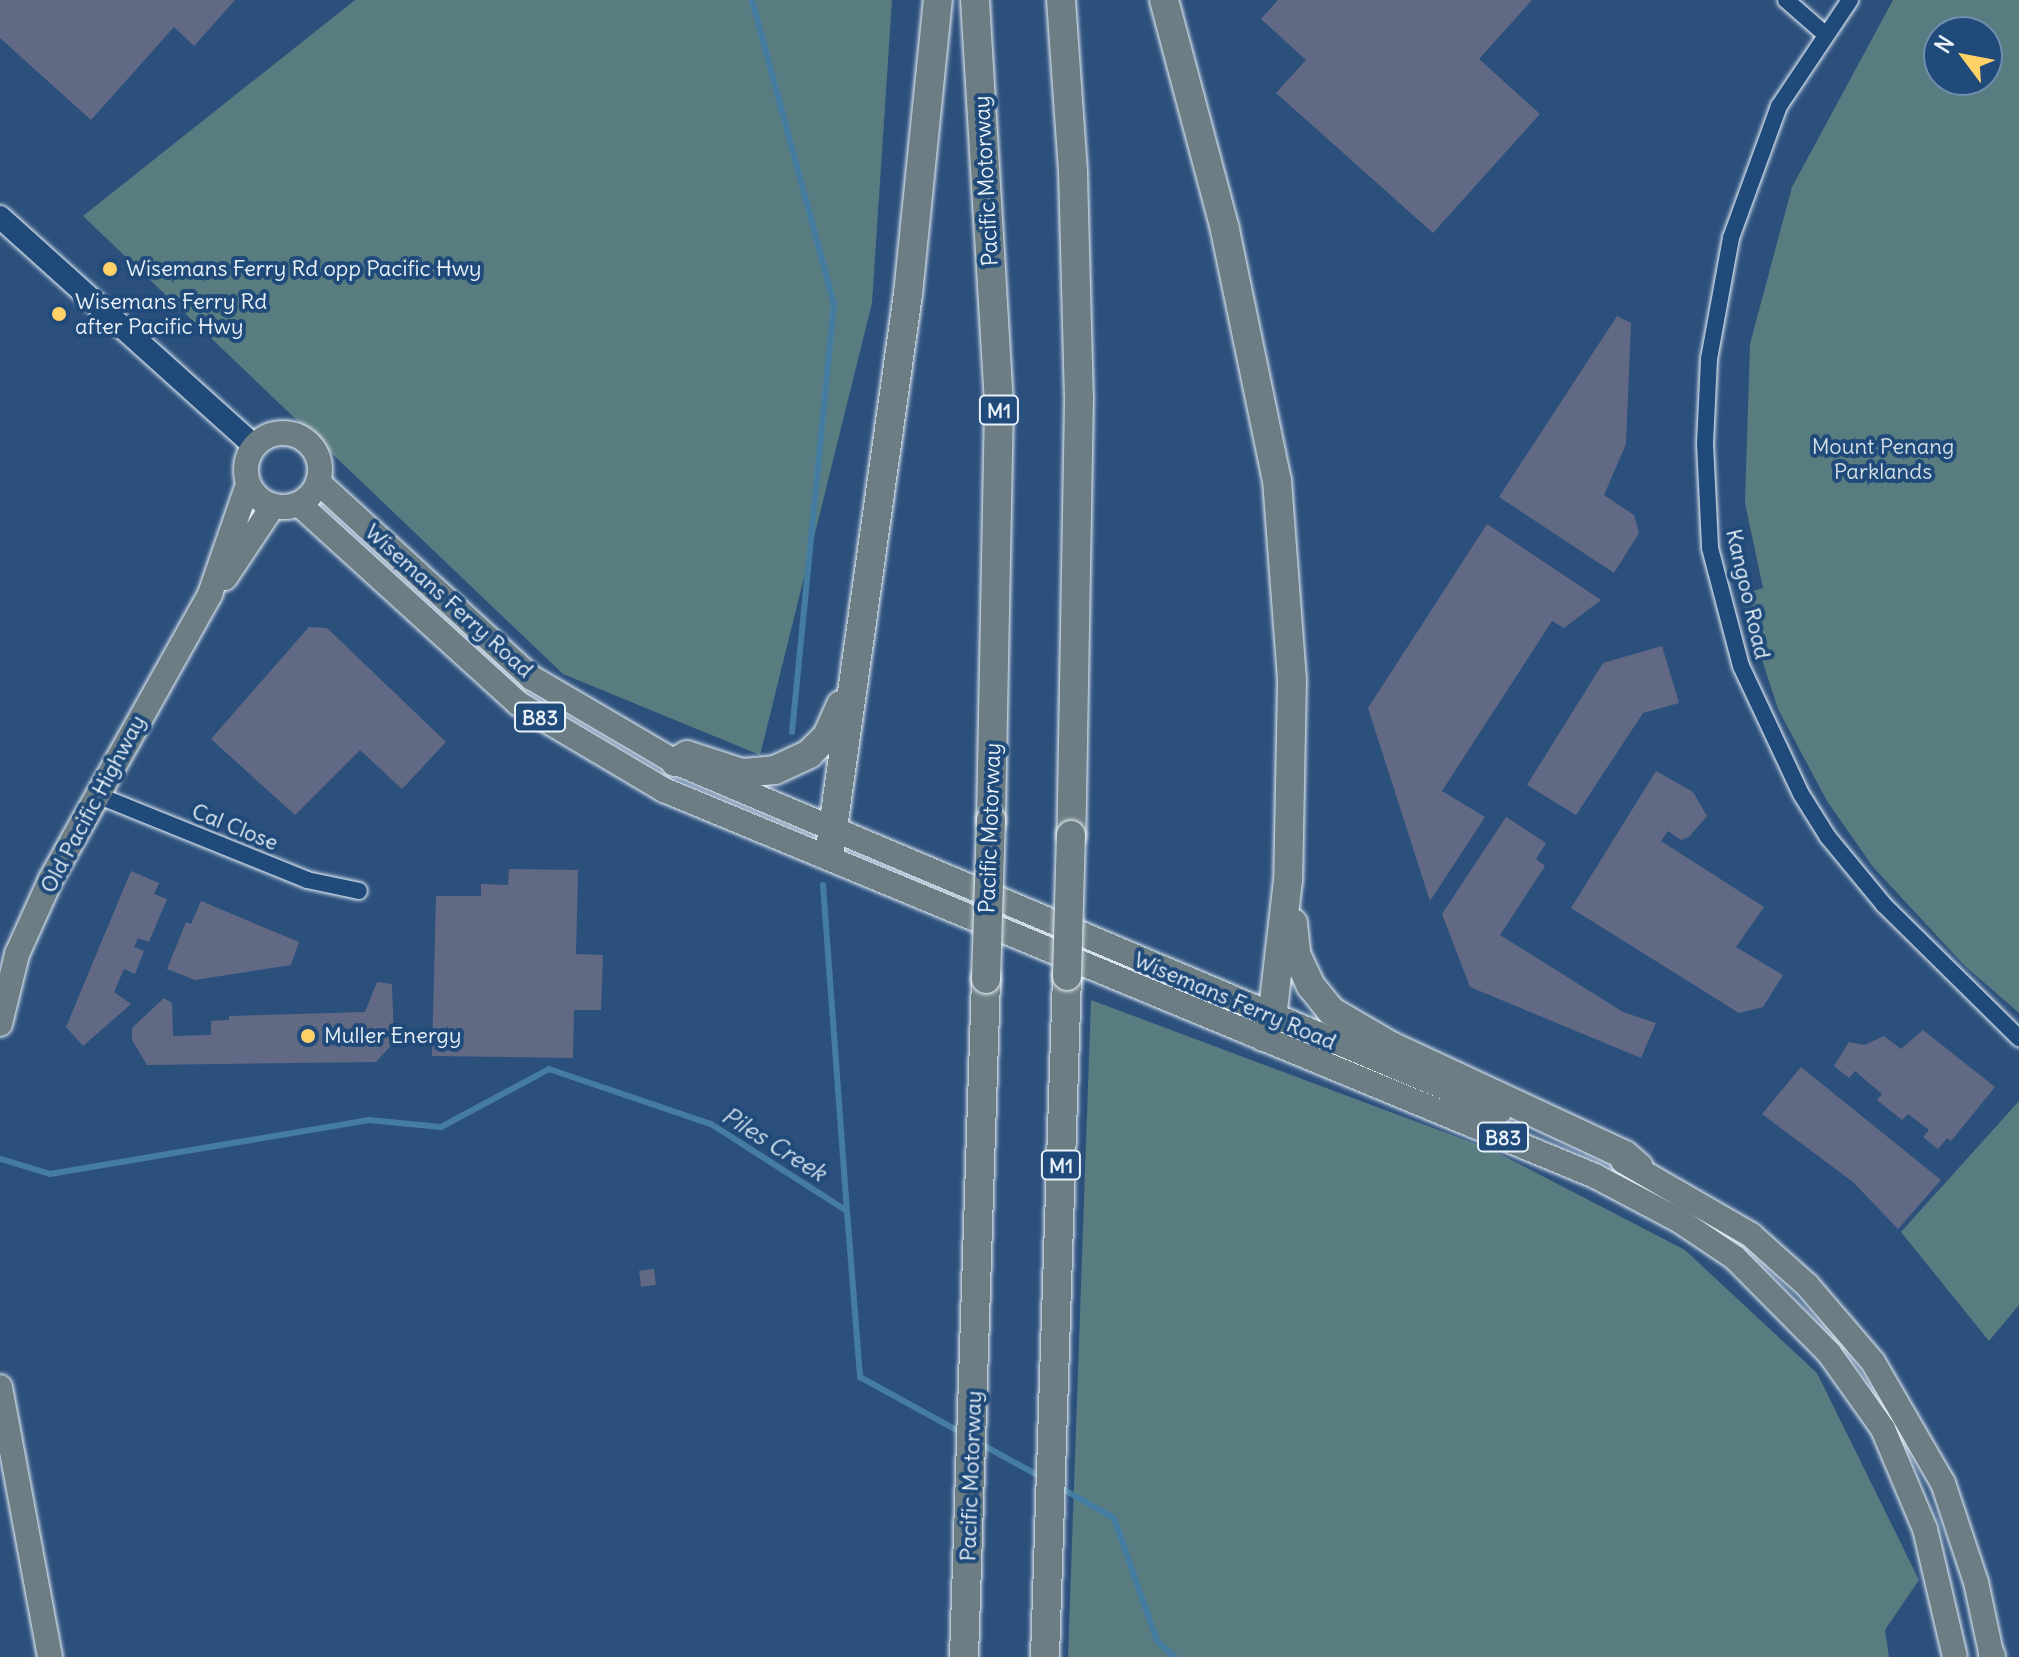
<!DOCTYPE html>
<style>
body{margin:0}
#map{position:relative;width:2019px;height:1657px;overflow:hidden;background:#2c507c;font-family:Delius,sans-serif}
div>[style]{position:absolute}
.green>*{inset:0;background:#597c81}
.stream>*{height:6px;margin:-3px;padding:0 3px;transform-origin:3px;border-radius:3px;background:#457ca2}
.building>*{inset:0;background:#626985;transform-origin:0 0}
.roads{filter:drop-shadow(0 0 2px #e8f1f8) drop-shadow(0 0 2px #e8f1f8)}
.minor>*{height:16px;margin:-8px;padding:0 8px;transform-origin:8px;border-radius:8px;background:#1f4a7a}
.secondary>*{height:22px;margin:-11px;padding:0 11px;transform-origin:11px;border-radius:11px;background:#1f4a7a}
.primary>*{height:24px;margin:-12px;padding:0 12px;transform-origin:12px;border-radius:12px;background:#6c7e84}
.primary>.ring{margin:-12px;padding:0;box-sizing:content-box;background:none;border:24px solid #6c7e84;border-radius:50%}
.trunk>*{height:26px;margin:-13px;padding:0 13px;transform-origin:13px;border-radius:13px;background:#6c7e84}
.motorway>*{height:28px;margin:-14px;padding:0 14px;transform-origin:14px;border-radius:14px;background:#6c7e84}
.bridges{filter:drop-shadow(0 0 2px #e8f1f8) drop-shadow(0 0 2px #e8f1f8)}
.motorway-bridge>*{height:28px;margin:-14px;padding:0 14px;transform-origin:14px;border-radius:14px;background:#6c7e84}
.dots>*{width:22px;height:22px;translate:-50% -50%;box-sizing:border-box;border:4px solid #1f4a7a;border-radius:50%}
span{translate:-50% -50%;white-space:nowrap;text-align:center;line-height:1.15;-webkit-text-stroke:8px #1f4a7a;paint-order:stroke}
.shield-label span{padding:2px 6px;background:#1f4a7a;border:2px solid;border-radius:6px;-webkit-text-stroke-width:0}
.shield-label{font-size:20px;color:#e8f1f8;font-weight:700}
.street-label{font-size:22px;color:#e8f1f8}
.poi-label{font-size:22px;color:#e8f1f8}
.left{translate:0 -50%;text-align:left}
.park-label{font-size:22px;color:#d3dfe6}
.water-label{font-size:24px;color:#d0dfeb;font-style:italic}
.north{position:absolute;left:1923px;top:16px;width:80px;height:80px;box-sizing:border-box;background:#1f4a7a;border:2px solid #6f8dac;border-radius:50%;rotate:302deg;font-size:22px;font-weight:700;line-height:32px;text-align:center;color:#e8f1f8}
.north::after{content:'';display:block;margin:auto;width:28px;height:36px;background:#ffd166;clip-path:polygon(50% 0,100% 100%,50% 72%,0 100%)}
</style>
<div id="map">
<div class="green">
<i style="clip-path:polygon(355px 0,892px 0,872px 303px,760px 755px,563px 674px,83px 216px)"></i>
<i style="clip-path:polygon(evenodd,1893px 0,2019px 0,2019px 1013px,1965px 966px,1873px 867px,1827px 801px,1778px 709px,1741px 595px,1763px 588px,1745px 503px,1750px 344px,1792px 187px,1893px 0,1939px 32px,1987px 32px,1987px 80px,1939px 80px,1939px 32px)"></i>
<i style="clip-path:polygon(1091px 1000px,1492px 1150px,1685px 1250px,1817px 1373px,1919px 1580px,1885px 1630px,1889px 1657px,1068px 1657px)"></i>
<i style="clip-path:polygon(2019px 1101px,2019px 1305px,1989px 1341px,1901px 1232px)"></i>
</div>
<div class="stream">
<i style="left:752px;top:0;width:315px;rotate:74.9deg"></i>
<i style="left:834px;top:304px;width:430px;rotate:95.6deg"></i>
<i style="left:823px;top:885px;width:327px;rotate:85.8deg"></i>
<i style="left:1px;top:1159px;width:51px;rotate:17deg"></i>
<i style="left:50px;top:1174px;width:324px;rotate:-9.6deg"></i>
<i style="left:369px;top:1120px;width:72px;rotate:5.6deg"></i>
<i style="left:441px;top:1127px;width:123px;rotate:-28.2deg"></i>
<i style="left:549px;top:1069px;width:171px;rotate:18.8deg"></i>
<i style="left:711px;top:1124px;width:161px;rotate:32.6deg"></i>
<i style="left:847px;top:1211px;width:167px;rotate:85.5deg"></i>
<i style="left:860px;top:1377px;width:116px;rotate:28.8deg"></i>
<i style="left:979px;top:1443px;width:73px;rotate:28.7deg"></i>
<i style="left:1059px;top:1487px;width:63px;rotate:29.4deg"></i>
<i style="left:1114px;top:1518px;width:130px;rotate:70.7deg"></i>
<i style="left:1157px;top:1641px;width:24px;rotate:42deg"></i>
</div>
<div class="building">
<i style="clip-path:polygon(0 0,235px 0,194px 46px,174px 27px,91px 120px,0 38px)"></i>
<i style="clip-path:polygon(1278px 0,1532px 0,1479px 59px,1540px 114px,1433px 233px,1276px 93px,1306px 60px,1261px 19px)"></i>
<i style="clip-path:polygon(1617px 316px,1631px 323px,1626px 444px,1604px 495px,1634px 515px,1639px 533px,1614px 573px,1499px 497px)"></i>
<i style="clip-path:polygon(1487px 524px,1601px 600px,1564px 628px,1552px 621px,1442px 791px,1485px 817px,1430px 901px,1368px 708px)"></i>
<i style="clip-path:polygon(309px 627px,327px 628px,446px 742px,402px 789px,360px 750px,295px 815px,211px 739px)"></i>
<i style="clip-path:polygon(1662px 646px,1679px 703px,1643px 713px,1576px 815px,1527px 785px,1603px 663px)"></i>
<i style="clip-path:polygon(1656px 771px,1693px 792px,1707px 816px,1689px 837px,1681px 840px,1668px 831px,1661px 841px,1764px 907px,1736px 947px,1783px 975px,1763px 1007px,1739px 1013px,1571px 908px)"></i>
<i style="clip-path:polygon(1506px 817px,1546px 843px,1536px 859px,1545px 866px,1500px 935px,1623px 1012px,1656px 1023px,1641px 1058px,1470px 987px,1442px 914px)"></i>
<i style="clip-path:polygon(509px 869px,578px 870px,576px 954px,603px 955px,601px 1010px,574px 1010px,573px 1058px,432px 1056px,436px 896px,481px 896px,481px 884px,508px 885px)"></i>
<i style="clip-path:polygon(131px 871px,159px 883px,154px 894px,167px 899px,149px 942px,138px 938px,134px 947px,144px 951px,135px 974px,124px 969px,114px 992px,131px 1004px,83px 1046px,66px 1027px)"></i>
<i style="clip-path:polygon(201px 901px,299px 942px,291px 965px,195px 980px,167px 969px,186px 922px,191px 924px)"></i>
<i style="clip-path:polygon(377px 982px,392px 984px,394px 1042px,376px 1062px,147px 1065px,132px 1040px,132px 1028px,164px 998px,172px 1003px,173px 1036px,211px 1035px,211px 1021px,229px 1020px,229px 1016px,365px 1012px)"></i>
<i style="clip-path:polygon(1923px 1030px,1995px 1087px,1951px 1141px,1947px 1138px,1938px 1149px,1923px 1137px,1929px 1130px,1908px 1114px,1902px 1120px,1877px 1100px,1882px 1094px,1855px 1071px,1849px 1078px,1834px 1066px,1849px 1042px,1864px 1045px,1884px 1036px,1901px 1049px)"></i>
<i style="clip-path:polygon(1801px 1067px,1941px 1180px,1898px 1229px,1853px 1182px,1762px 1114px)"></i>
<i style="left:654px;top:1269px;width:16px;height:15px;rotate:83deg"></i>
</div>
<div class="roads">
<div class="minor">
<i style="left:1786px;top:0;width:52px;rotate:41.1deg"></i>
<i style="left:1850px;top:0;width:128px;rotate:123.8deg"></i>
<i style="left:1779px;top:106px;width:140px;rotate:110deg"></i>
<i style="left:1731px;top:238px;width:123px;rotate:100.3deg"></i>
<i style="left:1709px;top:359px;width:85px;rotate:92.7deg"></i>
<i style="left:1705px;top:444px;width:104px;rotate:87.2deg"></i>
<i style="left:1710px;top:548px;width:122px;rotate:75.3deg"></i>
<i style="left:1741px;top:666px;width:141px;rotate:64.9deg"></i>
<i style="left:1801px;top:794px;width:51px;rotate:57.9deg"></i>
<i style="left:1828px;top:837px;width:88px;rotate:50.5deg"></i>
<i style="left:1884px;top:905px;width:190px;rotate:44.6deg"></i>
<i style="left:97px;top:795px;width:227px;rotate:22deg"></i>
<i style="left:307px;top:880px;width:53px;rotate:11.9deg"></i>
</div>
<div class="secondary">
<i style="left:0;top:217px;width:342px;rotate:42deg"></i>
</div>
<div class="primary">
<i class="ring" style="left:246px;top:433px;width:50px;height:50px"></i>
<i style="left:318px;top:482px;width:290px;rotate:42.5deg"></i>
<i style="left:532px;top:678px;width:166px;rotate:30.4deg"></i>
<i style="left:675px;top:762px;width:896px;rotate:22.93deg"></i>
<i style="left:299px;top:504px;width:297px;rotate:42.3deg"></i>
<i style="left:519px;top:704px;width:169px;rotate:30.7deg"></i>
<i style="left:664px;top:790px;width:1008px;rotate:22.52deg"></i>
<i style="left:1595px;top:1176px;width:96px;rotate:27.9deg"></i>
<i style="left:1680px;top:1221px;width:66px;rotate:33.9deg"></i>
<i style="left:1735px;top:1258px;width:134px;rotate:45.3deg"></i>
<i style="left:1829px;top:1353px;width:93px;rotate:54.6deg"></i>
<i style="left:1883px;top:1429px;width:108px;rotate:67.2deg"></i>
<i style="left:1925px;top:1529px;width:131px;rotate:76.8deg"></i>
<i style="left:225px;top:578px;width:87px;rotate:-56.3deg"></i>
<i style="left:0;top:1024px;width:72px;rotate:-76.3deg"></i>
<i style="left:17px;top:954px;width:82px;rotate:-65.6deg"></i>
<i style="left:51px;top:879px;width:326px;rotate:-60.8deg"></i>
<i style="left:210px;top:594px;width:116px;rotate:-70.9deg"></i>
<i style="left:1623px;top:1161px;width:148px;rotate:30deg"></i>
<i style="left:1751px;top:1235px;width:75px;rotate:41.8deg"></i>
<i style="left:1807px;top:1285px;width:101px;rotate:49.4deg"></i>
<i style="left:1873px;top:1362px;width:140px;rotate:60deg"></i>
<i style="left:1943px;top:1483px;width:104px;rotate:71.6deg"></i>
<i style="left:1976px;top:1582px;width:77px;rotate:78deg"></i>
<i style="left:0;top:1387px;width:275px;rotate:79.5deg"></i>
</div>
<div class="trunk">
<i style="left:1992px;top:1656px;width:1px;rotate:90deg"></i>
</div>
<div class="motorway">
<i style="left:975px;top:0;width:404px;rotate:86.6deg"></i>
<i style="left:999px;top:403px;width:417px;rotate:91.1deg"></i>
<i style="left:1061px;top:0;width:172px;rotate:86deg"></i>
<i style="left:1073px;top:172px;width:226px;rotate:88.5deg"></i>
<i style="left:1079px;top:398px;width:437px;rotate:91deg"></i>
<i style="left:1164px;top:0;width:238px;rotate:75.1deg"></i>
<i style="left:1225px;top:230px;width:255px;rotate:78.3deg"></i>
<i style="left:1277px;top:480px;width:201px;rotate:85.7deg"></i>
<i style="left:1292px;top:680px;width:200px;rotate:91.1deg"></i>
<i style="left:1288px;top:880px;width:139px;rotate:96.6deg"></i>
<i style="left:1272px;top:1018px;width:21px;rotate:115deg"></i>
<i style="left:675px;top:762px;width:14px;rotate:-30deg"></i>
<i style="left:687px;top:755px;width:58px;rotate:18.1deg"></i>
<i style="left:742px;top:773px;width:33px;rotate:-5deg"></i>
<i style="left:775px;top:770px;width:38px;rotate:-25deg"></i>
<i style="left:809px;top:754px;width:25px;rotate:-45deg"></i>
<i style="left:827px;top:736px;width:34px;rotate:-66deg"></i>
<i style="left:829px;top:856px;width:568px;rotate:-82deg"></i>
<i style="left:908px;top:294px;width:296px;rotate:-84.2deg"></i>
<i style="left:1293px;top:923px;width:31px;rotate:84deg"></i>
<i style="left:1296px;top:954px;width:35px;rotate:65deg"></i>
<i style="left:1311px;top:986px;width:32px;rotate:51deg"></i>
<i style="left:1331px;top:1011px;width:69px;rotate:30.3deg"></i>
<i style="left:1391px;top:1046px;width:258px;rotate:25deg"></i>
<i style="left:1625px;top:1155px;width:18px;rotate:41deg"></i>
<i style="left:964px;top:1657px;width:678px;rotate:-88.14deg"></i>
<i style="left:1045px;top:1657px;width:681px;rotate:-88.15deg"></i>
</div>
</div>
<div class="bridges">
<div class="motorway-bridge">
<i style="left:1067px;top:976px;width:141px;rotate:-88.4deg"></i>
<i style="left:986px;top:979px;width:159px;rotate:-88.2deg"></i>
</div>
</div>
<div class="dots">
<i style="left:110px;top:269px;background:#ffd166"></i>
<i style="left:59px;top:314px;background:#ffd166"></i>
<i style="left:308px;top:1036px;background:#ffd166"></i>
</div>
<div class="shield-label">
<span style="left:999px;top:410px">M1</span>
<span style="left:540px;top:717px">B83</span>
<span style="left:1503px;top:1137px">B83</span>
<span style="left:1061px;top:1165px">M1</span>
</div>
<div class="street-label">
<span style="left:986px;top:181px;rotate:-93deg">Pacific Motorway</span>
<span style="left:1748px;top:594px;rotate:77deg">Kangoo Road</span>
<span style="left:449px;top:601px;rotate:42deg">Wisemans Ferry Road</span>
<span style="left:93px;top:804px;rotate:-62deg">Old Pacific Highway</span>
<span style="left:235px;top:827px;rotate:22deg">Cal Close</span>
<span style="left:990px;top:828px;rotate:-88deg">Pacific Motorway</span>
<span style="left:1235px;top:1001px;rotate:23deg">Wisemans Ferry Road</span>
<span style="left:971px;top:1476px;rotate:-88deg">Pacific Motorway</span>
</div>
<div class="poi-label">
<span class="left" style="left:126px;top:269px">Wisemans Ferry Rd opp Pacific Hwy</span>
<span class="left" style="left:75px;top:314px">Wisemans Ferry Rd<br>after Pacific Hwy</span>
<span class="left" style="left:324px;top:1036px">Muller Energy</span>
</div>
<div class="park-label">
<span style="left:1883px;top:459px">Mount Penang<br>Parklands</span>
</div>
<div class="water-label">
<span style="left:774px;top:1144px;rotate:32deg">Piles Creek</span>
</div>
<div class="north">N</div>
</div>
